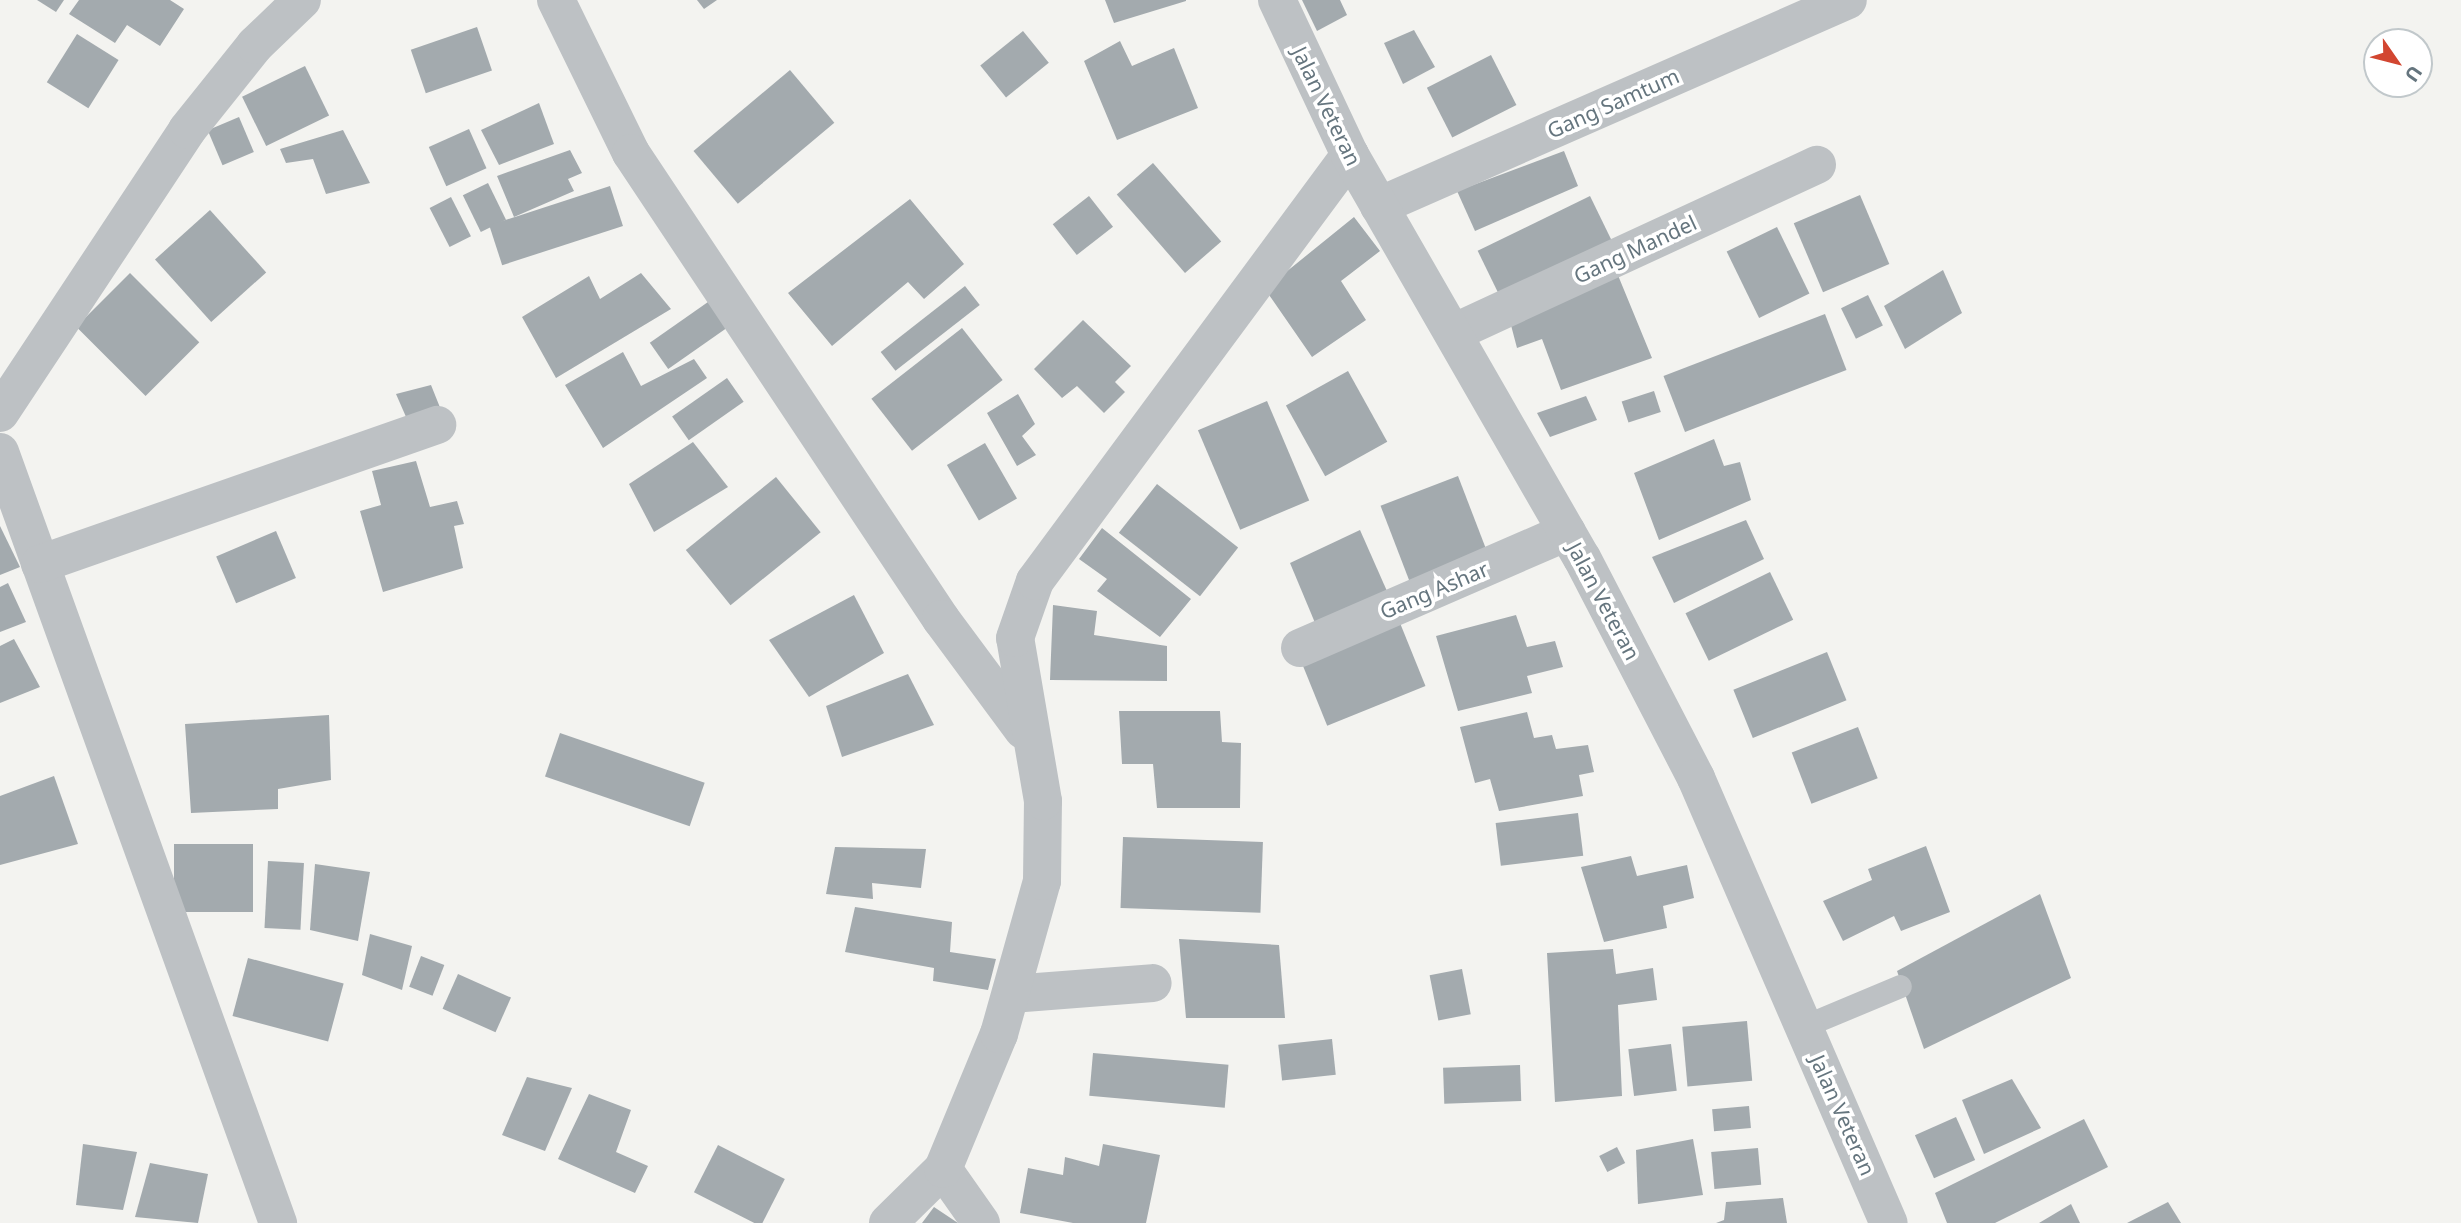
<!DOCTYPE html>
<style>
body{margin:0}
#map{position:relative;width:2461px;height:1223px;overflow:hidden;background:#f3f3f0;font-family:"Noto Sans",sans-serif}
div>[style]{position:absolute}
.building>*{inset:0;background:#a3aaae;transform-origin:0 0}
.service>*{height:23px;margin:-11.5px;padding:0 11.5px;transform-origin:11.5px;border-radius:11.5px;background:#bdc1c4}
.minor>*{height:38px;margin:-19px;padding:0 19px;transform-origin:19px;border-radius:19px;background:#bdc1c4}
.tertiary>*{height:38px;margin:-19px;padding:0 19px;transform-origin:19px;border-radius:19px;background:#bdc1c4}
span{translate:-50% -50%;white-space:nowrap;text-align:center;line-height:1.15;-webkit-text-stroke:7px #fff;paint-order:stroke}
.street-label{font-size:21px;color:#65757e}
.north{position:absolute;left:2363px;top:28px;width:70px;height:70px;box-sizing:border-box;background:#fff;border:2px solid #c1c8cb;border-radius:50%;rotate:125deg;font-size:19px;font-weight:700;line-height:28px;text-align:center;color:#65757e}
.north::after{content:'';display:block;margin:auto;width:24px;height:32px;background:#d24631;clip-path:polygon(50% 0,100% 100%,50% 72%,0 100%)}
</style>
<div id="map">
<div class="building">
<i style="clip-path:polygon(37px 0,64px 0,56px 12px)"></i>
<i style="clip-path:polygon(79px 0,170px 0,184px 9px,160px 46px,127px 25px,115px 43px,69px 14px)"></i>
<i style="clip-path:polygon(697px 0,717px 0,704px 9px)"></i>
<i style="clip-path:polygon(1105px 0,1186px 0,1186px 1px,1114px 23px)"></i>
<i style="clip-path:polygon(1302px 0,1340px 0,1347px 15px,1317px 31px)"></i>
<i style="left:477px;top:27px;width:46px;height:70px;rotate:71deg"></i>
<i style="clip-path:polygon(1414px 30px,1435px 67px,1403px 84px,1384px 43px)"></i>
<i style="left:1023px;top:31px;width:41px;height:55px;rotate:51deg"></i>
<i style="left:77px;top:34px;width:49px;height:57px;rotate:32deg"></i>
<i style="clip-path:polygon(1120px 41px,1132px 66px,1174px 48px,1198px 108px,1117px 140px,1084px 61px)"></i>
<i style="left:1491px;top:55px;width:56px;height:72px;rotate:63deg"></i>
<i style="left:305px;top:66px;width:55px;height:70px;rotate:64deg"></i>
<i style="left:790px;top:70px;width:69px;height:126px;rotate:50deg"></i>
<i style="clip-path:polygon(539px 103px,554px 144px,499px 165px,481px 130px)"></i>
<i style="left:239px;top:117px;width:38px;height:34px;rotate:67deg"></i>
<i style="left:469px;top:129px;width:43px;height:44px;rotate:66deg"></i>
<i style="clip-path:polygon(343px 130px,370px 183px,326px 194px,313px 159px,286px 163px,280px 149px)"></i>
<i style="clip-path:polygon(570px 150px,582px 173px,568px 179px,574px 191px,514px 217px,497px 176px)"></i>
<i style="clip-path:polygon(1564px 151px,1578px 186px,1475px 231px,1457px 191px)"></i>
<i style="left:1153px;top:163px;width:104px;height:48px;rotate:49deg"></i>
<i style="left:488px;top:183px;width:41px;height:28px;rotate:64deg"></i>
<i style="left:610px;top:186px;width:42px;height:127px;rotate:72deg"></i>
<i style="left:1860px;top:195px;width:75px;height:72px;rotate:67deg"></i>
<i style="left:1089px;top:196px;width:39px;height:46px;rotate:52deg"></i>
<i style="left:1590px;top:196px;width:50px;height:125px;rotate:64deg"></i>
<i style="left:451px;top:197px;width:44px;height:24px;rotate:63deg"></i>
<i style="clip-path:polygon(910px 199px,964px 264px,924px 299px,908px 282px,832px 346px,788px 293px)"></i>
<i style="left:210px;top:210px;width:84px;height:74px;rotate:48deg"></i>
<i style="clip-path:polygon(1354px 217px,1380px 251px,1341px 281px,1366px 320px,1312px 357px,1265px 289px)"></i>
<i style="left:1777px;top:227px;width:74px;height:56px;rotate:64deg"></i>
<i style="clip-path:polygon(1615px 268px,1652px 358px,1561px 390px,1542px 339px,1517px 348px,1507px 310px)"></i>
<i style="clip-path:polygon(1943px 270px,1962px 313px,1905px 349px,1884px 306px)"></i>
<i style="left:130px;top:273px;width:98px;height:76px;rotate:45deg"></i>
<i style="clip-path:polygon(641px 273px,671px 309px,556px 378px,522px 317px,589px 276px,600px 299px)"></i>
<i style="left:965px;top:286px;width:24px;height:107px;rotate:52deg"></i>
<i style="left:1868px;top:295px;width:34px;height:30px;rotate:64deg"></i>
<i style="left:708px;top:302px;width:32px;height:71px;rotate:55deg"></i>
<i style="left:1825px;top:314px;width:60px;height:173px;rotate:69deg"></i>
<i style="clip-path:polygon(1083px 320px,1131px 366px,1115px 382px,1125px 392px,1104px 413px,1077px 386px,1062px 398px,1034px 369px)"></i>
<i style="left:962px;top:328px;width:66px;height:115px;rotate:52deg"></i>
<i style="clip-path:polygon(623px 352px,641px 386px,694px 359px,707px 378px,603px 448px,565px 385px)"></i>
<i style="left:1348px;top:371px;width:81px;height:71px;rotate:61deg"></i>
<i style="left:727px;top:378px;width:29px;height:67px;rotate:55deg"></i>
<i style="clip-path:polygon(431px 385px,443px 415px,410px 426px,396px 394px)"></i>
<i style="left:1654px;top:391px;width:22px;height:34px;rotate:72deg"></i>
<i style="clip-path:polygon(1018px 394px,1035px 424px,1022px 436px,1036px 455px,1017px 466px,987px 413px)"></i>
<i style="clip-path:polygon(1586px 396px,1597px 420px,1550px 437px,1537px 413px)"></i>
<i style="left:1267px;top:401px;width:108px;height:75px;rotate:67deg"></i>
<i style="clip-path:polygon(1714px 439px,1724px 466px,1740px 462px,1751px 500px,1659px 540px,1634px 473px)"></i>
<i style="clip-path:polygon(693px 442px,728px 487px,654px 532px,629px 484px)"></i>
<i style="left:985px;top:443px;width:64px;height:44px;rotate:60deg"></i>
<i style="clip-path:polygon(416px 461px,430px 507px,457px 501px,464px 524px,454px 526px,463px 568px,383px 592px,360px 511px,381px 505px,372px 471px)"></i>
<i style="left:1458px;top:476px;width:90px;height:83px;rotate:69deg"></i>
<i style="left:776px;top:477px;width:71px;height:116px;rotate:51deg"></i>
<i style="left:1157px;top:484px;width:103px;height:62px;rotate:38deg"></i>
<i style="clip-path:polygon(1746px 520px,1764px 559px,1674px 603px,1652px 557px)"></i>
<i style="clip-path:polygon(0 526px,20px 567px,0 575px)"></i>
<i style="clip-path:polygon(1102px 528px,1191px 599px,1160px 637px,1097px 591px,1107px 579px,1079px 559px)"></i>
<i style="clip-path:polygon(1360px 530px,1394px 607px,1318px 630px,1290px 563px)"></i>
<i style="left:276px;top:531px;width:51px;height:65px;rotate:67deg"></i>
<i style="left:1770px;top:572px;width:53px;height:94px;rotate:64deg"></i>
<i style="clip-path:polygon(8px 583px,26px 622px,0 632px,0 587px)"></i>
<i style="clip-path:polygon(854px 595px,884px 653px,809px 697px,769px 640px)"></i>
<i style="clip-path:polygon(1053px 605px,1097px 611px,1094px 635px,1167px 646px,1167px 681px,1050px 680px)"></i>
<i style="clip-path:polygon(1516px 615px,1527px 647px,1555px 641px,1563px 667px,1527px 676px,1532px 693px,1458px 711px,1436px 636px)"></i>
<i style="left:1400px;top:623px;width:68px;height:106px;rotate:68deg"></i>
<i style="clip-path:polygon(14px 639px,40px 687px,0 703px,0 646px)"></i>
<i style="left:1827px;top:652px;width:52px;height:101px;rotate:68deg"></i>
<i style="clip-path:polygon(908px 674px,934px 725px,842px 757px,826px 706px)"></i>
<i style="clip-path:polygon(1119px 711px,1220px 711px,1222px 742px,1241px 743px,1240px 808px,1157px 808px,1153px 764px,1122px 764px)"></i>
<i style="clip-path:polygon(1527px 712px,1534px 738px,1552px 735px,1556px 749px,1588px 745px,1594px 772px,1579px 775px,1583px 796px,1499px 811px,1490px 779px,1475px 783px,1460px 727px)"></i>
<i style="clip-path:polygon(329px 715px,331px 780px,278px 789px,278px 809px,191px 813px,185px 724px)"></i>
<i style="left:1858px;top:727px;width:55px;height:71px;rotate:69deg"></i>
<i style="left:560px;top:733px;width:153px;height:46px;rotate:19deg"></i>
<i style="clip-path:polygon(54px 776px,78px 844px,0 865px,0 796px)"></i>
<i style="left:1578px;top:813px;width:43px;height:83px;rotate:83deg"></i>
<i style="left:1123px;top:837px;width:140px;height:71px;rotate:2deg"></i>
<i style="left:174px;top:844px;width:79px;height:68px"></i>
<i style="clip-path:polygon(1926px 846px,1950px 912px,1901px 931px,1894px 916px,1843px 941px,1823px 901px,1872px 880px,1868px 869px)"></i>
<i style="clip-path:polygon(835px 847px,926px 849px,921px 888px,872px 883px,873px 899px,826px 894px)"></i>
<i style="clip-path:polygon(1631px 856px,1637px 876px,1687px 865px,1694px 898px,1663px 906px,1667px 928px,1604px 942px,1581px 867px)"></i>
<i style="left:268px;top:861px;width:36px;height:67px;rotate:3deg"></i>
<i style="clip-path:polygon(315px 864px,370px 872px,358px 941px,310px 930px)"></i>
<i style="clip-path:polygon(2040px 894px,2071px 978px,1924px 1049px,1897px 971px)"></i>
<i style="clip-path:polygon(855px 907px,952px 922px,950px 952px,996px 959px,988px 990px,933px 981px,934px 968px,845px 952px)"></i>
<i style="clip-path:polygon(370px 934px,412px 946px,402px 990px,362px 975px)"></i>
<i style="clip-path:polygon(1179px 939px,1279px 945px,1285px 1018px,1186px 1018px)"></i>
<i style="clip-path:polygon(1613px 949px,1616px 974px,1653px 968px,1657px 1000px,1618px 1005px,1622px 1096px,1555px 1102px,1547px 953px)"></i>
<i style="left:421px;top:956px;width:25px;height:33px;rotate:21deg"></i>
<i style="left:248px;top:958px;width:99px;height:60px;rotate:15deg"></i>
<i style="left:1462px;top:969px;width:46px;height:33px;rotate:79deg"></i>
<i style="left:458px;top:974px;width:58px;height:38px;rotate:24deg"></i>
<i style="left:1747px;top:1021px;width:60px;height:65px;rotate:85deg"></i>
<i style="left:1332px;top:1039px;width:36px;height:54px;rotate:84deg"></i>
<i style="left:1671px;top:1044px;width:47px;height:43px;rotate:83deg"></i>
<i style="left:1093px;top:1053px;width:136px;height:43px;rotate:5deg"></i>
<i style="left:1520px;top:1065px;width:36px;height:77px;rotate:88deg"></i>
<i style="clip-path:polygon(527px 1077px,572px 1088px,545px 1151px,502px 1135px)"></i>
<i style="clip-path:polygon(2012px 1079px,2041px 1128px,1984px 1154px,1962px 1100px)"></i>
<i style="clip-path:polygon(589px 1094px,631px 1110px,616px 1152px,648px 1166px,635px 1193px,558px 1159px)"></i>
<i style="left:1749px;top:1106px;width:22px;height:37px;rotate:85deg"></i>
<i style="left:1956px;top:1117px;width:47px;height:45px;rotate:66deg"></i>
<i style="clip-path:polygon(2084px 1119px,2108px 1167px,1995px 1223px,1947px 1223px,1935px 1193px)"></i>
<i style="clip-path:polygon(1693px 1139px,1703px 1195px,1638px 1204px,1636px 1150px)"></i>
<i style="clip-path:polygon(83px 1144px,137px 1152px,123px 1210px,76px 1205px)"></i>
<i style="clip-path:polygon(1103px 1144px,1160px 1155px,1146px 1223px,1073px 1223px,1020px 1213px,1028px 1168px,1063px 1175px,1065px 1157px,1099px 1166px)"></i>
<i style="left:718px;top:1145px;width:75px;height:53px;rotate:27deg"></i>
<i style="left:1617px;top:1147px;width:18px;height:20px;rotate:63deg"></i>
<i style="left:1758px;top:1148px;width:37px;height:47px;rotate:85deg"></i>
<i style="clip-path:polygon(150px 1163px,208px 1174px,198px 1223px,135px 1217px)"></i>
<i style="clip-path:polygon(1783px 1198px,1787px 1223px,1716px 1223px,1724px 1220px,1726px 1202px)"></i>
<i style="clip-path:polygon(2168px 1202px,2181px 1223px,2127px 1223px)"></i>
<i style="clip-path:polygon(2071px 1204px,2080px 1223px,2039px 1223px)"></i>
<i style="clip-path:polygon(934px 1207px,958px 1223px,922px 1223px)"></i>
</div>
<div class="service">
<i style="left:1802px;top:1027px;width:106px;rotate:-22.7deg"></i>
</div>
<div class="minor">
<i style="left:556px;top:0;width:170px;rotate:63.9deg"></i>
<i style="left:631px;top:153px;width:560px;rotate:56.37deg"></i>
<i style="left:941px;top:619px;width:138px;rotate:53.5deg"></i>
<i style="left:1379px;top:206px;width:512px;rotate:-23.71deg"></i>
<i style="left:1453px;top:333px;width:401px;rotate:-24.8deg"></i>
<i style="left:0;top:413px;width:339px;rotate:-56.5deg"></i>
<i style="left:187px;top:130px;width:109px;rotate:-51.3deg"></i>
<i style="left:255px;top:45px;width:65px;rotate:-43.8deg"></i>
<i style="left:0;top:452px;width:820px;rotate:70.17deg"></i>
<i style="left:40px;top:564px;width:421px;rotate:-19.3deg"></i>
<i style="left:1300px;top:648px;width:291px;rotate:-23.5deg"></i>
<i style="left:1011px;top:994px;width:142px;rotate:-4.4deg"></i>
<i style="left:943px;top:1169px;width:66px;rotate:54.9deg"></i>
<i style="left:888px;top:1223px;width:77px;rotate:-44.5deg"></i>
<i style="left:943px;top:1169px;width:146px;rotate:-67.5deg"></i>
<i style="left:999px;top:1034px;width:159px;rotate:-74.3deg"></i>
<i style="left:1042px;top:881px;width:80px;rotate:-89.3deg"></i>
<i style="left:1043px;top:801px;width:165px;rotate:-99.7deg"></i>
<i style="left:1015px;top:638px;width:60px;rotate:-70.7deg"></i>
<i style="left:1035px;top:581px;width:530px;rotate:-53.52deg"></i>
</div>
<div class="tertiary">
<i style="left:1277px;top:0;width:171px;rotate:64.8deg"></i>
<i style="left:1350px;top:155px;width:465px;rotate:60.1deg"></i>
<i style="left:1582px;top:558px;width:248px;rotate:62.6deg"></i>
<i style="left:1696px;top:778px;width:485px;rotate:66.6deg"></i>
</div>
<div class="street-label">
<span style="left:1613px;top:103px;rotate:-24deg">Gang Samtum</span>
<span style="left:1327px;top:106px;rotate:64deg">Jalan Veteran</span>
<span style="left:1635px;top:249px;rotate:-25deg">Gang Mandel</span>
<span style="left:1434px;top:590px;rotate:-23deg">Gang Ashar</span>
<span style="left:1604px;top:601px;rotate:62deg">Jalan Veteran</span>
<span style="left:1843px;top:1115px;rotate:66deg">Jalan Veteran</span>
</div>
<div class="north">U</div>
</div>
